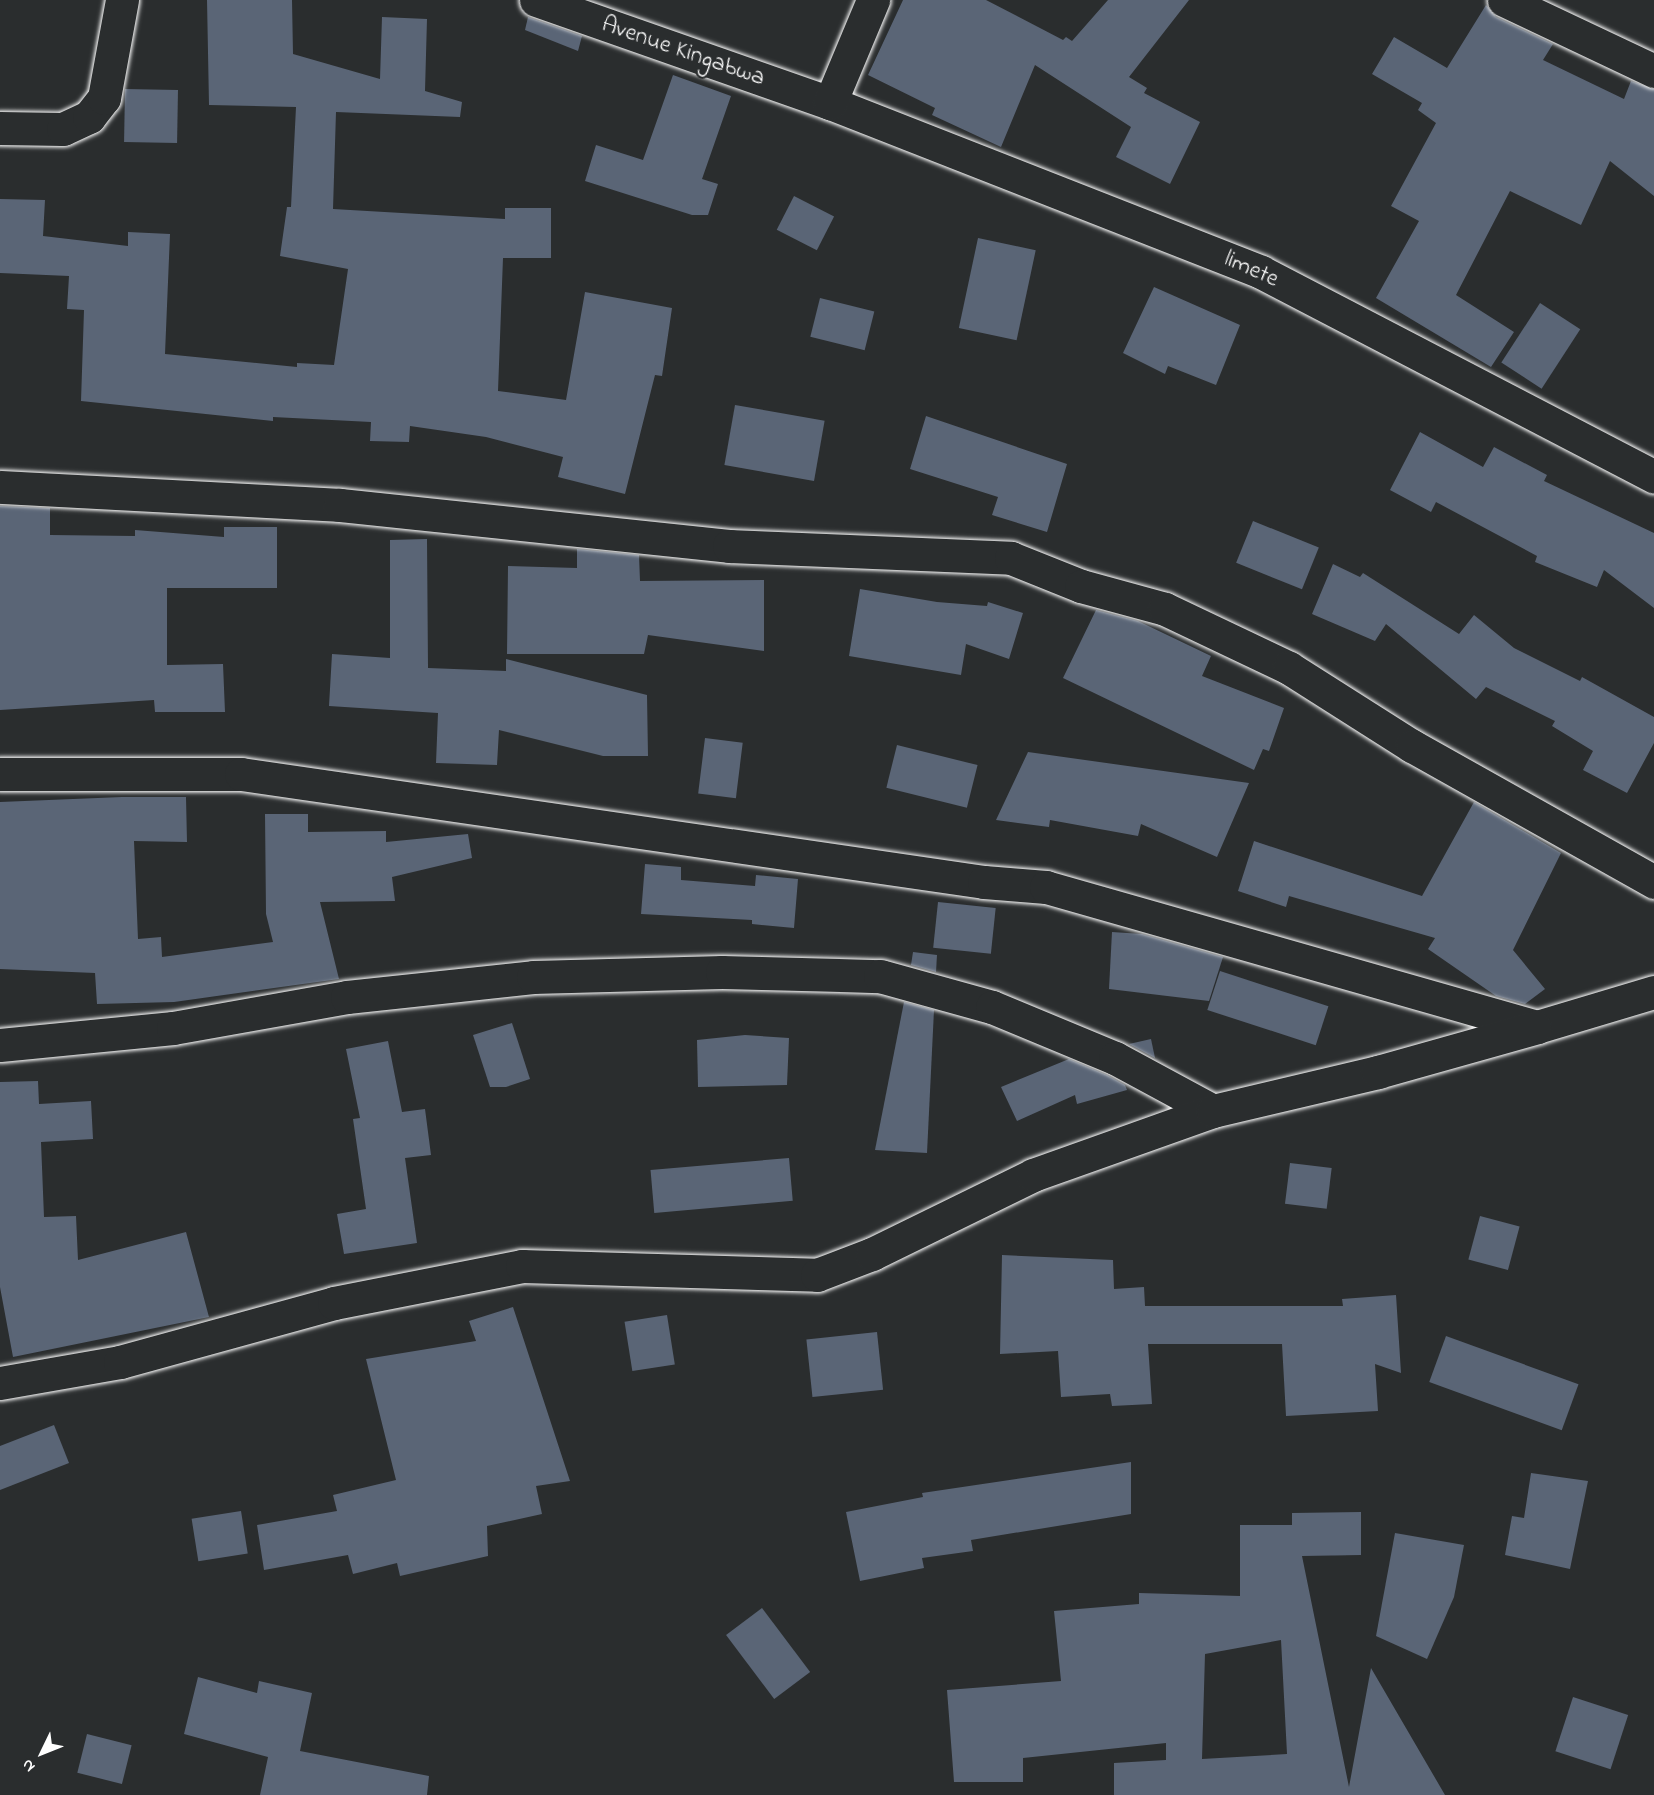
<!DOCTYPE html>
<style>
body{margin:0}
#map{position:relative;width:1654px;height:1795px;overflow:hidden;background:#2a2d2e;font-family:"Indie Flower",sans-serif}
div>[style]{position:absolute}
.building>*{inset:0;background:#5a6576;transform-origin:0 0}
.roads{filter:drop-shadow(0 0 2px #fff) drop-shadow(0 0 2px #fff)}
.minor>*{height:33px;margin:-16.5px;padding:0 16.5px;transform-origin:16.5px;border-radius:16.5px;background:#2a2d2e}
span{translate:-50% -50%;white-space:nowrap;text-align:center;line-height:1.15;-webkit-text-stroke:4.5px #2a2d2e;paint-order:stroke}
.street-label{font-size:24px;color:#fff}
.north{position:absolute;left:12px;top:1723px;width:60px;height:60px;-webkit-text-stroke:4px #2a2d2e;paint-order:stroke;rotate:227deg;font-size:16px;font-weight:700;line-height:24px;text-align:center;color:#fff}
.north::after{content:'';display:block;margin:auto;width:21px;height:27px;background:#fff;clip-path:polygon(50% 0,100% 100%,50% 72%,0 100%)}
</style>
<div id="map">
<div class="building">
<i style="clip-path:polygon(207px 0,292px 0,293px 54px,380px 79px,382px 17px,427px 19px,425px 91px,462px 102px,460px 117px,336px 112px,333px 209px,505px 219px,505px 208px,551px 208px,551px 258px,503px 258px,498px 391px,566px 400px,585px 292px,672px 308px,662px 376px,655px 375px,625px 494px,558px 477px,563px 457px,486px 437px,410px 426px,409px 442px,370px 441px,371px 422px,273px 417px,273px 421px,81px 401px,84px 310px,67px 309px,69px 276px,0 273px,0 199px,45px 200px,43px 236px,128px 246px,128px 232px,170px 234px,165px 354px,297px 367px,297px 363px,334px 365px,348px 269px,280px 256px,287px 207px,291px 207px,296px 107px,209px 105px)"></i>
<i style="clip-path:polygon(903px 0,986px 0,1063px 40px,1066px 37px,1072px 41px,1108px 0,1189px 0,1129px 77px,1147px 88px,1144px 93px,1200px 122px,1170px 184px,1116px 157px,1131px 127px,1035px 65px,1001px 147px,932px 115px,935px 108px,868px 75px)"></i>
<i style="clip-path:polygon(1486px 5px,1496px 17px,1553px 44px,1543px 60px,1624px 99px,1631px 81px,1654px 89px,1654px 196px,1610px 161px,1581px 225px,1510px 191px,1456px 295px,1514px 332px,1491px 367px,1376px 298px,1419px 221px,1391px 206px,1436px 123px,1418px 110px,1422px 103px,1372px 74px,1394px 37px,1447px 68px)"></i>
<i style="clip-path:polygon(528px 17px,582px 36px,578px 51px,525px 30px)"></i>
<i style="clip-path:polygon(673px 75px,731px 96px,702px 179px,718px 184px,708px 215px,692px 215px,585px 181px,596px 145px,643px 160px)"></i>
<i style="left:125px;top:89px;width:53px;height:53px;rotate:1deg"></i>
<i style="left:794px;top:196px;width:45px;height:38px;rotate:27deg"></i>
<i style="left:978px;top:238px;width:59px;height:92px;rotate:12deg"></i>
<i style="clip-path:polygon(1154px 287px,1240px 325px,1216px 385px,1168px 366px,1165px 374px,1123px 353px)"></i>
<i style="left:820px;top:298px;width:56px;height:40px;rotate:14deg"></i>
<i style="left:1540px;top:303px;width:48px;height:71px;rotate:33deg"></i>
<i style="left:735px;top:405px;width:91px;height:61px;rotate:10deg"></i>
<i style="clip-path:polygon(926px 416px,1067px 464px,1047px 532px,992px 515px,998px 497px,910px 469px)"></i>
<i style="clip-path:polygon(1420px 432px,1483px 467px,1494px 447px,1547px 475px,1544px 481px,1654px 533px,1654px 608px,1604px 570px,1597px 587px,1535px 562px,1537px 556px,1436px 502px,1431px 512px,1390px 490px)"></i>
<i style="clip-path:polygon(0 506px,50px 508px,50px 535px,135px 536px,135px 530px,224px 537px,224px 527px,277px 527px,277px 588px,167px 588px,167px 665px,223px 664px,225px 712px,155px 712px,154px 700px,0 710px)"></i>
<i style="left:1253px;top:521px;width:71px;height:45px;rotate:22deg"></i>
<i style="clip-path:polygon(427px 539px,428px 668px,506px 671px,506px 659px,647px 695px,648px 756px,603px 756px,499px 730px,497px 765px,436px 763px,438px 713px,329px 706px,332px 654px,390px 658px,390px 540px)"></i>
<i style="clip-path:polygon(577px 549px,639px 555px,640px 581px,764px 580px,764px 651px,648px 635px,644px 654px,507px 654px,508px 566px,577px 568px)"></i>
<i style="clip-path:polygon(1333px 564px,1360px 577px,1363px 573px,1459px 634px,1474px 615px,1514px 648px,1580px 681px,1582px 677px,1654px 717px,1654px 743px,1627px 793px,1583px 770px,1593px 751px,1552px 726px,1555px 721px,1486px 687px,1476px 699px,1386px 624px,1375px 641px,1312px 614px)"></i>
<i style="clip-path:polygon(860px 589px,937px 602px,987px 606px,988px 602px,1023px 613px,1009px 659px,966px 644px,961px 675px,849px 656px)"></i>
<i style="clip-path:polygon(1096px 610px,1138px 621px,1211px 656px,1202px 676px,1284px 708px,1269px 751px,1263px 749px,1254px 770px,1063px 678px)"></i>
<i style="left:705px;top:738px;width:38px;height:56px;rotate:7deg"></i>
<i style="left:897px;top:745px;width:83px;height:44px;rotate:14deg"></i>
<i style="clip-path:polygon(1028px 752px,1249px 783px,1217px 857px,1141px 824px,1138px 836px,1050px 820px,1049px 827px,996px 820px)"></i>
<i style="clip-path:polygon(122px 797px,186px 797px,187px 842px,134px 841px,138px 939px,161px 937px,162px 957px,273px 942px,266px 914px,265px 814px,308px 814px,308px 832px,386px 831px,386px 842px,468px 834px,472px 858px,392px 877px,395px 901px,320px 902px,339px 979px,174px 1002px,97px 1004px,95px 973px,0 969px,0 802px)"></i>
<i style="clip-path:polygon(1474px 802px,1561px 853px,1513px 950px,1545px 989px,1525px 1004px,1496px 996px,1428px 949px,1435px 938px,1289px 896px,1286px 907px,1238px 891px,1254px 841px,1422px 896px)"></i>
<i style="clip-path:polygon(645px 864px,681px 867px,681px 880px,755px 886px,756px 875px,798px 879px,794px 928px,752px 924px,752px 920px,641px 914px)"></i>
<i style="left:938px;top:902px;width:58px;height:46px;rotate:6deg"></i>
<i style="clip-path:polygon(1112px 932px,1142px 934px,1223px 957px,1209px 1001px,1109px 989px)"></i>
<i style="clip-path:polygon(913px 952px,937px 955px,936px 972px,911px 965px)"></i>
<i style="left:1220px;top:971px;width:114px;height:41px;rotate:18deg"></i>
<i style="clip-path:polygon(904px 1002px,934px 1010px,927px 1153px,875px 1150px)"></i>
<i style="clip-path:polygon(512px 1023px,530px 1079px,506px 1087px,490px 1087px,473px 1035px)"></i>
<i style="clip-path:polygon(745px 1035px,789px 1038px,787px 1085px,698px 1087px,697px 1040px)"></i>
<i style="clip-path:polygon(1151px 1039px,1155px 1058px,1129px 1044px)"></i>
<i style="clip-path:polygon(388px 1041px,402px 1112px,425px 1109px,431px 1155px,405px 1158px,417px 1243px,344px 1254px,337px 1214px,366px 1209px,353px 1119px,360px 1118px,346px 1049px)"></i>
<i style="clip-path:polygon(1069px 1059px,1107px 1075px,1125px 1085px,1127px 1090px,1077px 1104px,1075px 1095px,1017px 1121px,1001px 1087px)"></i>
<i style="clip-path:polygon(38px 1081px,39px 1104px,91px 1101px,93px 1139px,41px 1142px,44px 1217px,76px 1216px,78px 1260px,186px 1232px,209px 1317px,13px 1357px,0 1287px,0 1082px)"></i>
<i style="left:789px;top:1158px;width:43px;height:139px;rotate:85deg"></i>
<i style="left:1290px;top:1163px;width:42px;height:41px;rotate:7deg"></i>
<i style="left:1480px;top:1216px;width:41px;height:45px;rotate:15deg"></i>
<i style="clip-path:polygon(1002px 1255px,1113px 1260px,1114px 1289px,1144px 1287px,1145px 1306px,1343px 1306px,1342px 1299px,1396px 1295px,1401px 1373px,1375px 1364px,1378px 1411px,1286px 1416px,1282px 1344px,1148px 1344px,1152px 1404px,1112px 1406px,1110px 1394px,1061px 1397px,1058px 1351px,1000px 1354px)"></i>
<i style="clip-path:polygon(513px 1307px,570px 1481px,536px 1486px,542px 1514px,487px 1526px,488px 1556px,400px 1576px,397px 1563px,353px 1574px,348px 1555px,264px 1570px,257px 1525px,337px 1511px,333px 1495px,396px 1480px,366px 1359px,476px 1341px,469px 1321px)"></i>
<i style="left:667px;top:1315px;width:50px;height:43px;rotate:81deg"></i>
<i style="left:877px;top:1332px;width:58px;height:71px;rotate:84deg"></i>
<i style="left:1446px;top:1336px;width:141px;height:49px;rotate:20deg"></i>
<i style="clip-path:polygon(54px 1425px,69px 1463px,0 1490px,0 1446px)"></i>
<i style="clip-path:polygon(1131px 1462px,1131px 1514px,971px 1540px,973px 1551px,922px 1558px,924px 1568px,860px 1581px,846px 1512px,923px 1497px,922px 1493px)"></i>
<i style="clip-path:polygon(1531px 1473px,1588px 1481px,1570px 1569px,1505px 1555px,1512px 1516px,1524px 1518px)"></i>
<i style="left:241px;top:1511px;width:43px;height:50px;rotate:81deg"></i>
<i style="clip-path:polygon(evenodd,1361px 1512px,1361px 1555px,1302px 1556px,1349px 1787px,1371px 1668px,1445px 1795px,1114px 1795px,1114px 1763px,1166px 1760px,1166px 1743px,1023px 1758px,1023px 1782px,954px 1782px,947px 1690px,1061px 1681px,1054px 1611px,1139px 1604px,1139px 1593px,1240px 1596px,1240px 1525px,1292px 1525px,1292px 1513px,1361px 1512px,1281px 1640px,1287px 1754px,1202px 1759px,1205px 1654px,1281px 1640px)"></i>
<i style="clip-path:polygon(1395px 1533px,1464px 1545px,1454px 1597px,1427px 1659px,1376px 1636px)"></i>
<i style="left:762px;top:1608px;width:80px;height:45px;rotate:53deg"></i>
<i style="clip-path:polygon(198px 1677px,257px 1693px,259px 1681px,312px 1693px,300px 1751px,429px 1776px,427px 1795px,260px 1795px,268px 1757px,184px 1734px)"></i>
<i style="left:1573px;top:1697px;width:58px;height:57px;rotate:18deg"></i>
<i style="left:87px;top:1734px;width:46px;height:40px;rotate:14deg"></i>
</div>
<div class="roads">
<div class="minor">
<i style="left:536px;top:0;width:312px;rotate:19.3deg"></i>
<i style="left:830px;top:103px;width:463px;rotate:21.4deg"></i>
<i style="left:1261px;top:272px;width:443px;rotate:27.5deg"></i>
<i style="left:1504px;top:0;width:166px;rotate:25.3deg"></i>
<i style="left:830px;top:103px;width:112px;rotate:-67.3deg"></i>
<i style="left:0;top:128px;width:63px;rotate:0.9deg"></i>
<i style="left:63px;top:129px;width:29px;rotate:-25deg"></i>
<i style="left:89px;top:117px;width:24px;rotate:-52deg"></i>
<i style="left:104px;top:98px;width:100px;rotate:-79.6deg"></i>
<i style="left:0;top:487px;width:340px;rotate:3deg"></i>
<i style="left:340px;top:505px;width:391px;rotate:6deg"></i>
<i style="left:729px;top:546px;width:282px;rotate:2.4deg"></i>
<i style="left:1011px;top:558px;width:75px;rotate:21.8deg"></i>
<i style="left:1081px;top:586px;width:87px;rotate:15.3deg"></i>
<i style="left:1165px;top:609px;width:137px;rotate:25.4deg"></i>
<i style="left:1289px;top:668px;width:146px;rotate:32.4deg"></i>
<i style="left:1412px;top:746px;width:278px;rotate:29.3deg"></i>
<i style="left:0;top:774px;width:241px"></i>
<i style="left:241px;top:774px;width:751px;rotate:8.27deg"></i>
<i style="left:984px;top:882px;width:62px;rotate:4.6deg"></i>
<i style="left:1046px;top:887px;width:511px;rotate:15.91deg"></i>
<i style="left:1537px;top:1027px;width:122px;rotate:-16.7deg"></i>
<i style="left:0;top:1045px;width:174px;rotate:-5.6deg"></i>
<i style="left:173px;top:1028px;width:177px;rotate:-10.1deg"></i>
<i style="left:347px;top:997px;width:187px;rotate:-6.1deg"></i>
<i style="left:533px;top:977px;width:189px;rotate:-1.5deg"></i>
<i style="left:722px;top:972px;width:158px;rotate:1.5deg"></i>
<i style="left:880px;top:976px;width:116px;rotate:15.5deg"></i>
<i style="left:992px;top:1007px;width:133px;rotate:22.5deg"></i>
<i style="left:1115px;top:1058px;width:111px;rotate:28.4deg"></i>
<i style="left:0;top:1383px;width:122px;rotate:-9.9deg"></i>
<i style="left:120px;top:1362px;width:222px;rotate:-15.4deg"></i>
<i style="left:334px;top:1303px;width:192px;rotate:-11.1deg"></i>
<i style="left:522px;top:1266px;width:295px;rotate:1.7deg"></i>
<i style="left:817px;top:1275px;width:59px;rotate:-20.9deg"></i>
<i style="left:872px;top:1254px;width:179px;rotate:-26.1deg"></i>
<i style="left:1033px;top:1175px;width:191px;rotate:-19.6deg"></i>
<i style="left:1213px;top:1111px;width:170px;rotate:-13.3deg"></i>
<i style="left:1378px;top:1072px;width:163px;rotate:-15.7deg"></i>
</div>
</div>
<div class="street-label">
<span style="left:683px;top:52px;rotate:19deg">Avenue Kingabwa</span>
<span style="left:1251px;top:270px;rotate:24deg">limete</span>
</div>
<div class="north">N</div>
</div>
